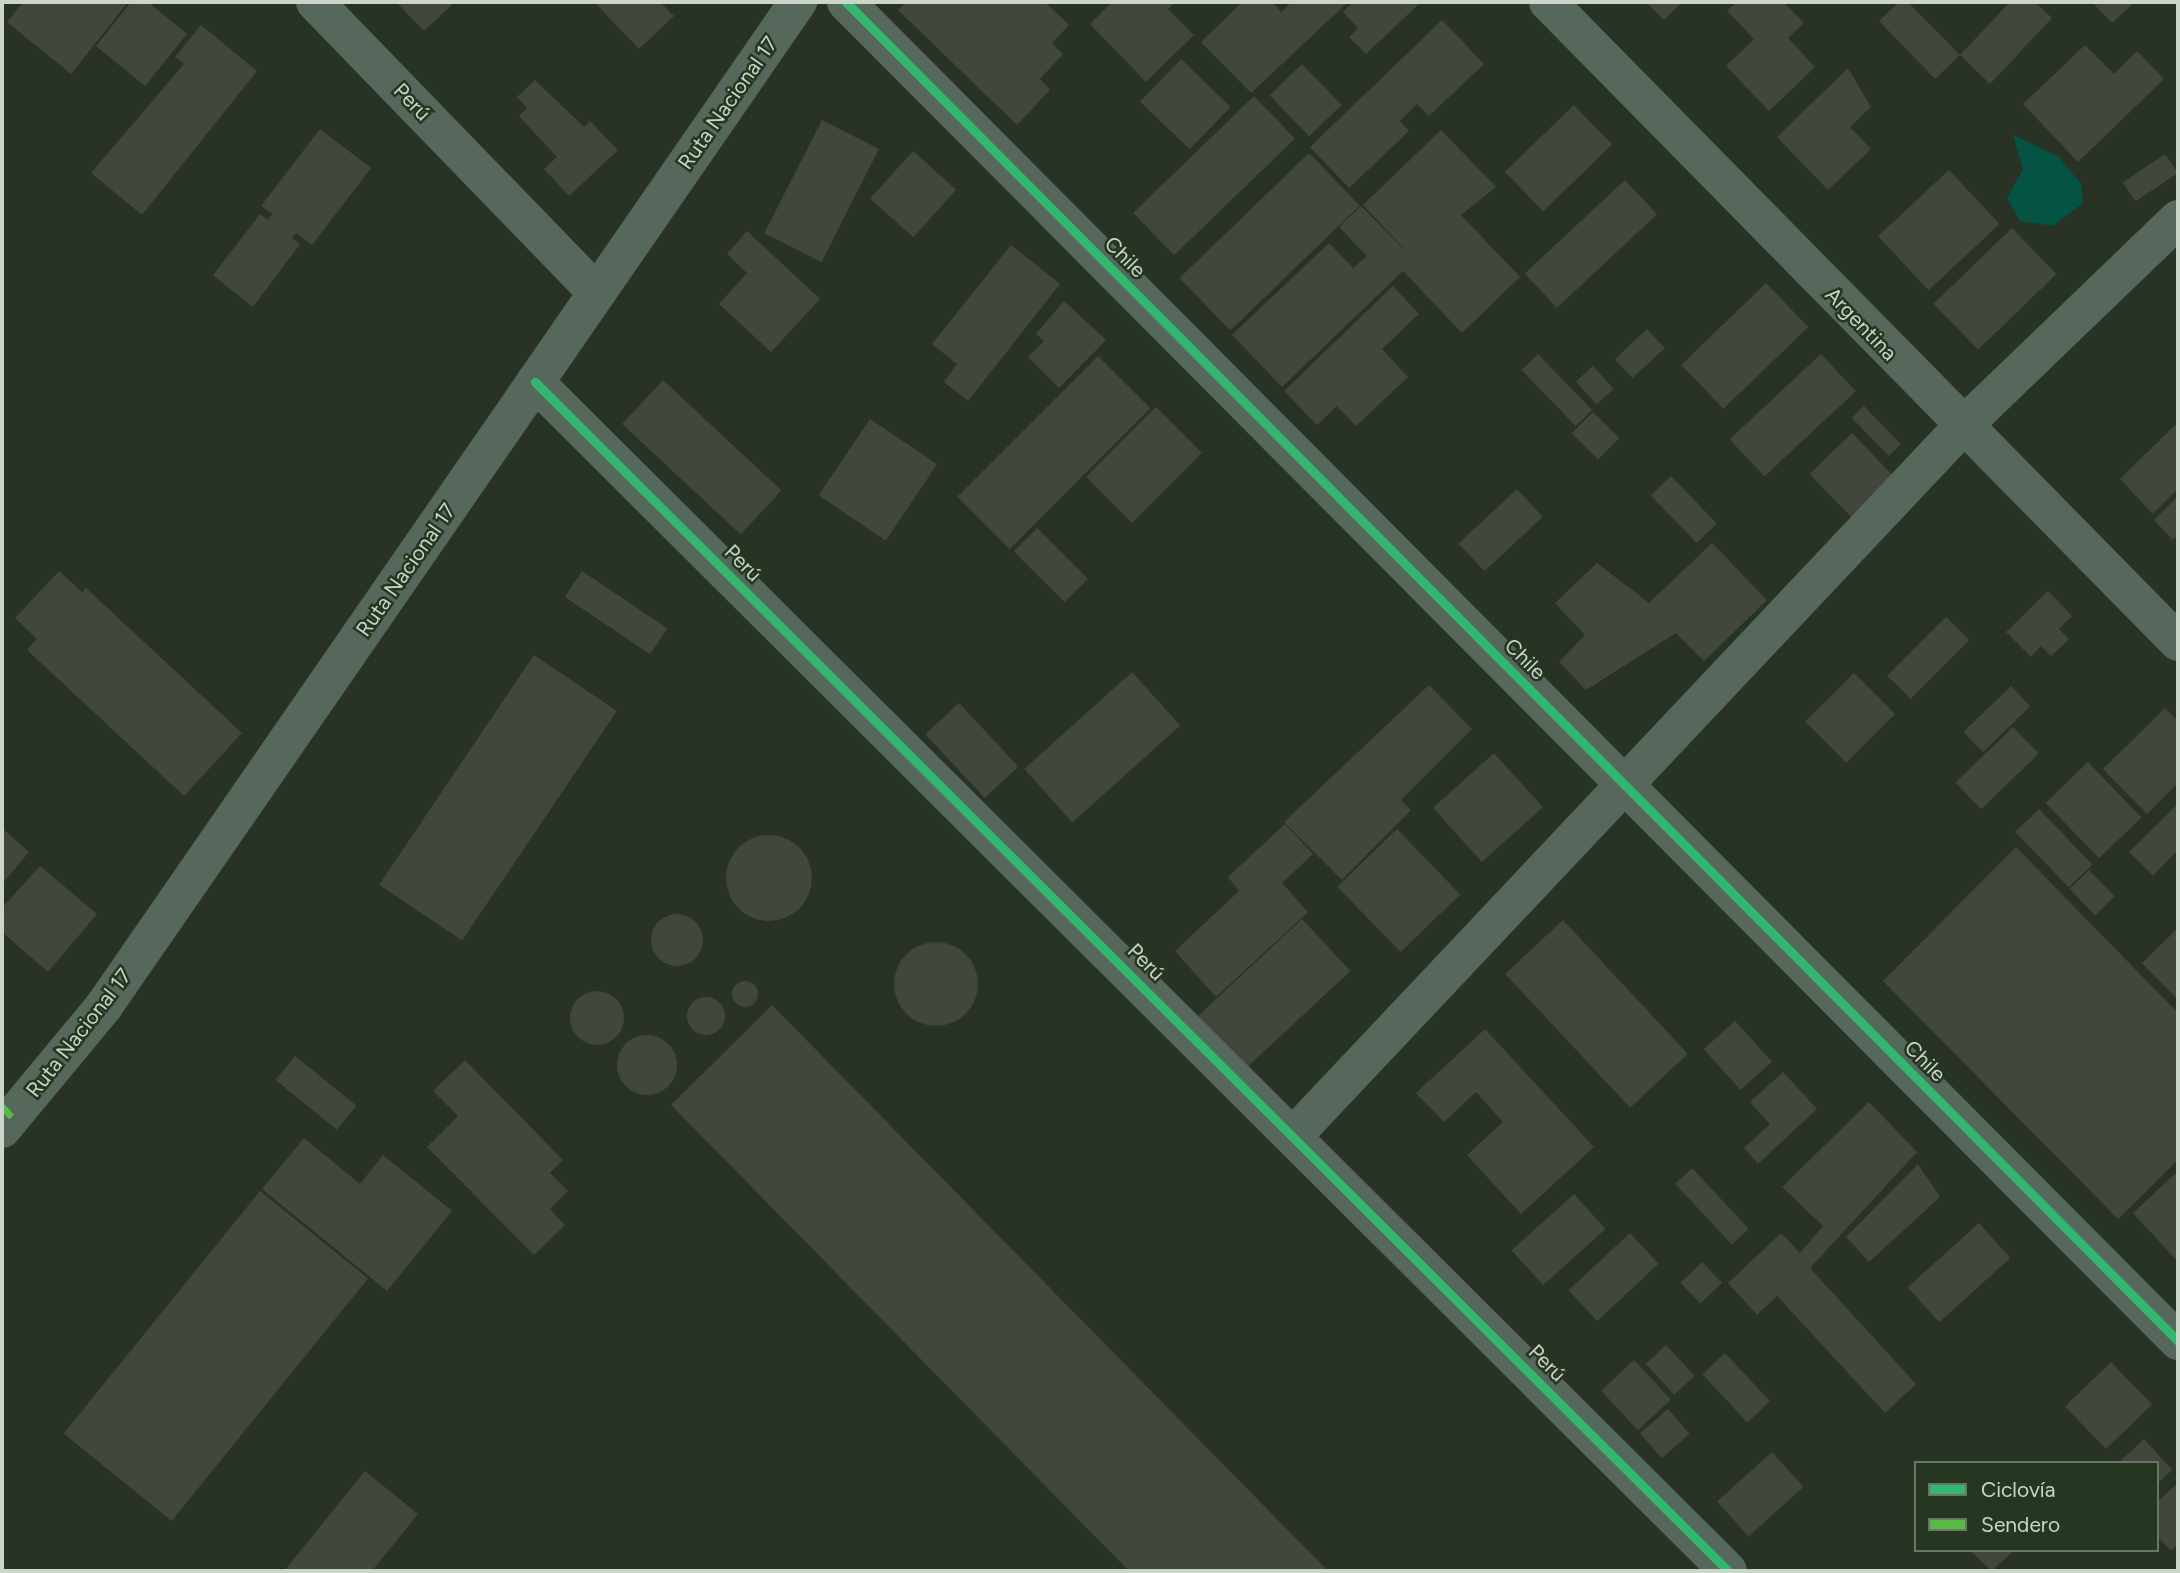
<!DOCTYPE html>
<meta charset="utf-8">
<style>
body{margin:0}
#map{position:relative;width:2180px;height:1573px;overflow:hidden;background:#283225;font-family:Figtree,sans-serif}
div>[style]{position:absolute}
.water>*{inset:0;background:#055343}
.building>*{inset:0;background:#41473c;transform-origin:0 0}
.round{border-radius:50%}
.minor>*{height:38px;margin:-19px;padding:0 19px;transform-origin:19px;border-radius:19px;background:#56685c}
.quiet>*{height:7px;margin-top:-3.5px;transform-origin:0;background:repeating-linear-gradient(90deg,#58b947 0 14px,transparent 0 21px)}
.cycleway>*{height:9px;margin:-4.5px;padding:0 4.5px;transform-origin:4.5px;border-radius:4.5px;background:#33b770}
span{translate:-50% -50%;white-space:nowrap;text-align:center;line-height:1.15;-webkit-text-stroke:5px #253720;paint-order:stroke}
.street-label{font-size:21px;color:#cbd6c8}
.frame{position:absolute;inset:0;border:4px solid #cbd6c8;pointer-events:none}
.legend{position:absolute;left:1914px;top:1461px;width:245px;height:91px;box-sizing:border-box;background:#253720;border:2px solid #677763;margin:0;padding:9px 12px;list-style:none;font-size:21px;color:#cbd6c8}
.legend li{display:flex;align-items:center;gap:14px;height:35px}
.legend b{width:35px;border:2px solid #677763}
</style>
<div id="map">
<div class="water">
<i style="clip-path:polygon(2013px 135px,2059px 157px,2081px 184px,2083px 203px,2053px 226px,2020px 221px,2007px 198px,2023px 169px)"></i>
</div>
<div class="building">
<i style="clip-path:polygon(23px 2px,128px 2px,71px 74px,7px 22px)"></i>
<i style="clip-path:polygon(131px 2px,148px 2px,187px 34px,145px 86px,96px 46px)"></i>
<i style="clip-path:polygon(396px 2px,455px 2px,424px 31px)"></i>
<i style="clip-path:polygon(601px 2px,660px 2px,674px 16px,639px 49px,597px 5px)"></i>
<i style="clip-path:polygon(906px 2px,1045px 2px,1069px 25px,1052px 43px,1063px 54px,1040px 79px,1050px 90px,1017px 125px,898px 10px)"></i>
<i style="clip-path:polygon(1112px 2px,1175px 2px,1168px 9px,1194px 35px,1146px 82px,1090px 24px)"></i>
<i style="clip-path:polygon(1242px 2px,1272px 2px,1281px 12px,1292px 2px,1348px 2px,1251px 93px,1201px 42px)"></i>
<i style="clip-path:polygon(1353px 2px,1421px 2px,1366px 54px,1349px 37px,1358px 28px,1343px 12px)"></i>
<i style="clip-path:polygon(1646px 2px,1683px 2px,1664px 20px)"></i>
<i style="clip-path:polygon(1737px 2px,1783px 2px,1804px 23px,1788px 38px,1815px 67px,1769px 111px,1726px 66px,1754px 39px,1727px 11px)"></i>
<i style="clip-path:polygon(1899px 2px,1908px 2px,1960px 55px,1935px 79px,1879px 21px)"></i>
<i style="clip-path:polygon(2010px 2px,2035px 2px,2052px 18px,1990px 84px,1960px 55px)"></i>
<i style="clip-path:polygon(2092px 2px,2135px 2px,2112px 23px)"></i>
<i style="clip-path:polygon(1442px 20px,1484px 64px,1429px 116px,1417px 104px,1400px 121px,1409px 131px,1349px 188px,1310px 147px)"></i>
<i style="clip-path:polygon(201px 25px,257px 71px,142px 215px,91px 173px,184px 64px,175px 57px)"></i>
<i style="clip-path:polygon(2085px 45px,2114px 74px,2137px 51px,2164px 79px,2078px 162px,2023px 104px)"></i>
<i style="left:1181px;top:59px;width:69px;height:59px;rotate:44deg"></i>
<i style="left:1302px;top:64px;width:57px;height:45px;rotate:46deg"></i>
<i style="clip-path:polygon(1848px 68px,1871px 107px,1850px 127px,1871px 149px,1828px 190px,1777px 137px)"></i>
<i style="clip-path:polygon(535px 80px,584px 127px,590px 121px,618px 150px,569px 196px,544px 169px,557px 157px,519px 116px,527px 108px,517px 97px)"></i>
<i style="left:1254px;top:96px;width:59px;height:168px;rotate:46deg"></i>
<i style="left:1574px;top:105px;width:55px;height:96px;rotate:46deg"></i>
<i style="left:822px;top:120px;width:64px;height:127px;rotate:27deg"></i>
<i style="clip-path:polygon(320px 129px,371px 168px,312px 245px,296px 233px,292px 238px,300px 244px,253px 307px,213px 275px,260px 214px,268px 220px,272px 214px,261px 206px)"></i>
<i style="clip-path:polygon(1441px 130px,1496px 187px,1461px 215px,1520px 277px,1462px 333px,1403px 271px,1282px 387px,1232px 335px,1329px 243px,1353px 268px,1367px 256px,1339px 227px,1361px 206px,1415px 260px,1363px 205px)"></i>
<i style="left:913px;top:151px;width:58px;height:64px;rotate:42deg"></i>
<i style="left:1309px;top:153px;width:73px;height:180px;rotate:46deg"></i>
<i style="left:2165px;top:154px;width:23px;height:51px;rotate:56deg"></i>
<i style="left:1949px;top:170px;width:74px;height:97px;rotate:47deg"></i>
<i style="left:1625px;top:180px;width:47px;height:137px;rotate:47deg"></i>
<i style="left:2012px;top:228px;width:64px;height:109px;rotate:46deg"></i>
<i style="clip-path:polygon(747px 231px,820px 299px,771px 352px,719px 304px,747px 273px,727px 254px)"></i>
<i style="clip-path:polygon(1011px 245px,1060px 284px,968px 401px,944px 382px,957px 364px,932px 344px)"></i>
<i style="left:1766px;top:283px;width:61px;height:118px;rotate:46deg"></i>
<i style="clip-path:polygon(1393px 286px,1419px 314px,1382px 349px,1408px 377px,1356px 426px,1337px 406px,1317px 425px,1284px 391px)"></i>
<i style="clip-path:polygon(1064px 301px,1106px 340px,1059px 388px,1028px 357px,1044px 341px,1036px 334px)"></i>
<i style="left:1647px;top:329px;width:26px;height:44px;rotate:47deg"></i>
<i style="left:1538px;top:354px;width:78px;height:23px;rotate:46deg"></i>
<i style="left:1821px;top:354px;width:51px;height:125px;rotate:47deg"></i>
<i style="left:1098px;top:356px;width:74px;height:199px;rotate:45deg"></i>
<i style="left:1593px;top:366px;width:31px;height:23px;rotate:48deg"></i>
<i style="left:663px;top:380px;width:162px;height:60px;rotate:43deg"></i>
<i style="left:1864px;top:406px;width:53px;height:17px;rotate:46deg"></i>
<i style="left:1156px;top:407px;width:65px;height:99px;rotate:45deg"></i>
<i style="left:1593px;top:412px;width:37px;height:30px;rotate:45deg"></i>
<i style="left:870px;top:419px;width:81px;height:92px;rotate:34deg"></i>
<i style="clip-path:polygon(2178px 422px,2178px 489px,2153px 514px,2120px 479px)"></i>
<i style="left:1852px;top:433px;width:61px;height:59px;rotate:46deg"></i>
<i style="left:1671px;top:476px;width:66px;height:28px;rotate:46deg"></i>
<i style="left:1517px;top:489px;width:38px;height:80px;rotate:47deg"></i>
<i style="clip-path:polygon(2178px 496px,2178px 535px,2173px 540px,2154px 520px)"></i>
<i style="left:1037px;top:528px;width:72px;height:33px;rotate:45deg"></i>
<i style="clip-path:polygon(1712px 543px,1767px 600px,1704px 661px,1676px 633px,1586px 690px,1559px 662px,1585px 635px,1555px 603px,1597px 563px,1649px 603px)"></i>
<i style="clip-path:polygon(59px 571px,82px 592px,86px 588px,242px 733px,184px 796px,27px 650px,37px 639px,15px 618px)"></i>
<i style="left:582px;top:571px;width:103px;height:31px;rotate:34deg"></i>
<i style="clip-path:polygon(2048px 591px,2072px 616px,2059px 629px,2069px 639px,2051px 656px,2041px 646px,2031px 657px,2006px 632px)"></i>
<i style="left:1946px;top:617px;width:33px;height:83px;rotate:45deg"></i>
<i style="left:534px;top:655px;width:100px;height:277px;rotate:34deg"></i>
<i style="left:1132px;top:672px;width:72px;height:145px;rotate:48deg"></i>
<i style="left:1854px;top:673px;width:58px;height:69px;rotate:45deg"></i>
<i style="clip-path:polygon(1429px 685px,1472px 729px,1401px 800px,1411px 810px,1342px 880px,1284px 822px)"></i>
<i style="left:2011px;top:686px;width:28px;height:66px;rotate:46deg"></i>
<i style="left:959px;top:703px;width:87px;height:46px;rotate:47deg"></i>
<i style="clip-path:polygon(2165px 708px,2178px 721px,2178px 783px,2147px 814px,2103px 769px)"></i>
<i style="left:2013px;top:727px;width:37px;height:80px;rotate:46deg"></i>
<i style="left:1494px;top:753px;width:73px;height:82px;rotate:48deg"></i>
<i style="left:2088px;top:762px;width:77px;height:59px;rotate:46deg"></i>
<i style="clip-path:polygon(2178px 804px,2178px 850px,2153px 876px,2129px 852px)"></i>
<i style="left:2039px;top:809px;width:77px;height:33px;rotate:46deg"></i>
<i style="clip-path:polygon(1285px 824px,1313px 854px,1282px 883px,1308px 912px,1216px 997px,1175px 951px,1239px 891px,1228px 877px)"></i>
<i style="clip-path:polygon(2px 828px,29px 852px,2px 884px)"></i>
<i style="left:1397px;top:829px;width:91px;height:83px;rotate:46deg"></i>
<i class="round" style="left:726px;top:835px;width:86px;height:86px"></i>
<i style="clip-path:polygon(2016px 847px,2178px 1013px,2178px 1160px,2118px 1219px,1883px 981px)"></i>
<i style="clip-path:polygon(40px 866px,97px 914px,48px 972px,2px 932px,2px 908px)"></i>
<i style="left:2089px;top:870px;width:37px;height:27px;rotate:46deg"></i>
<i class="round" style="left:651px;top:914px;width:52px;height:52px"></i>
<i style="left:1302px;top:919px;width:71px;height:142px;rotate:47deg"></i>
<i style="left:1563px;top:920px;width:183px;height:79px;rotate:47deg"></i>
<i style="clip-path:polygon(2178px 928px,2178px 1000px,2142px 963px)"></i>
<i class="round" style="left:894px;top:942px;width:84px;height:84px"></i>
<i class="round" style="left:732px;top:981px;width:26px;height:26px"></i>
<i class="round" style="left:570px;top:991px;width:54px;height:54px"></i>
<i class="round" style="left:687px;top:997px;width:38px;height:38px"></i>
<i style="clip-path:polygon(772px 1005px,1328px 1571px,1129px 1571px,671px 1105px)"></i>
<i style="left:1735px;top:1021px;width:55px;height:42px;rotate:48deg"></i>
<i style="clip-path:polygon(1485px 1029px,1594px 1147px,1521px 1214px,1467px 1155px,1503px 1122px,1476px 1092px,1444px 1122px,1416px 1093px)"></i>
<i class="round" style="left:617px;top:1035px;width:60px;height:60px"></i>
<i style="left:295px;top:1056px;width:79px;height:31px;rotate:39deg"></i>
<i style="clip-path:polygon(465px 1060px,563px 1160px,550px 1173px,568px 1191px,550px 1209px,565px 1225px,534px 1255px,427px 1147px,458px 1116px,433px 1091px)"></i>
<i style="clip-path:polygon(1783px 1072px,1817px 1109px,1758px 1164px,1744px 1148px,1770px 1124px,1750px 1102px)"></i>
<i style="clip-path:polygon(1869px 1102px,1917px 1152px,1810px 1268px,1916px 1384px,1885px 1413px,1777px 1296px,1757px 1315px,1728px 1283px,1781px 1233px,1800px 1253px,1823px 1226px,1782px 1187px)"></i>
<i style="clip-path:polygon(304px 1138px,360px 1184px,383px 1155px,452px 1211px,387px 1291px,262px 1189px)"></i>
<i style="clip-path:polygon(1918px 1164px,1940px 1197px,1869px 1262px,1846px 1237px)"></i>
<i style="left:1692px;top:1168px;width:83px;height:23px;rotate:47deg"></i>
<i style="clip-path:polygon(2178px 1171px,2178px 1262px,2133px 1213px)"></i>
<i style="left:260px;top:1191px;width:139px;height:312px;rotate:39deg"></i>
<i style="left:1574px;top:1194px;width:47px;height:84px;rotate:48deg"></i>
<i style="left:1979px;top:1223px;width:47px;height:96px;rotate:48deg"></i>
<i style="left:1630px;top:1233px;width:42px;height:84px;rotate:47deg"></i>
<i style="left:1702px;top:1262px;width:29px;height:30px;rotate:46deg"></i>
<i style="left:1666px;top:1345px;width:42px;height:28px;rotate:47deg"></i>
<i style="left:1725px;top:1353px;width:66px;height:31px;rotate:47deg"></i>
<i style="left:1634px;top:1360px;width:54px;height:45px;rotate:47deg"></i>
<i style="left:2111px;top:1362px;width:59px;height:64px;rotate:46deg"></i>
<i style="left:1668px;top:1409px;width:33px;height:37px;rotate:49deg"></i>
<i style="clip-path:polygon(2144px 1439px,2172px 1470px,2157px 1484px,2157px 1463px,2118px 1463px)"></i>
<i style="left:1772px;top:1452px;width:47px;height:74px;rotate:48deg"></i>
<i style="clip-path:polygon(365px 1471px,418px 1514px,372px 1571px,284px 1571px)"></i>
<i style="clip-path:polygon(2178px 1483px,2178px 1544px,2171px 1551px,2157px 1536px,2157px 1502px)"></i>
<i style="clip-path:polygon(1969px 1550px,2014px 1550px,1992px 1571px)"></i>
</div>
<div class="minor">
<i style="left:315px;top:2px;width:405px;rotate:45.9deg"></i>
<i style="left:846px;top:2px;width:1889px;rotate:45.15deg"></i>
<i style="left:1548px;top:2px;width:898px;rotate:45.45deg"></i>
<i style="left:535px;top:382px;width:1684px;rotate:44.9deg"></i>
<i style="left:2px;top:1129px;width:160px;rotate:-50.3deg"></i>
<i style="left:104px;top:1006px;width:1221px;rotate:-55.35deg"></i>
<i style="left:1295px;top:1134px;width:972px;rotate:-46.67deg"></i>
<i style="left:1962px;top:427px;width:300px;rotate:-43.9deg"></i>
</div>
<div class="quiet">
<i style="left:2px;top:1106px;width:15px;rotate:48deg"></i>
</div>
<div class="cycleway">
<i style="left:846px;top:2px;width:1889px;rotate:45.15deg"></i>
<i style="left:535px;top:382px;width:1684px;rotate:44.9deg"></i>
</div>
<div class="street-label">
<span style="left:412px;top:102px;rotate:46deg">Perú</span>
<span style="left:728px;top:103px;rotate:-55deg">Ruta Nacional 17</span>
<span style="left:1125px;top:257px;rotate:45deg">Chile</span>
<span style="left:1861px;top:324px;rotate:46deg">Argentina</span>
<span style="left:743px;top:563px;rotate:45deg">Perú</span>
<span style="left:406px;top:570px;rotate:-55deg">Ruta Nacional 17</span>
<span style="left:1525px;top:659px;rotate:45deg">Chile</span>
<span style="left:1146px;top:962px;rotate:45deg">Perú</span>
<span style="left:79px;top:1033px;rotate:-52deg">Ruta Nacional 17</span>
<span style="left:1925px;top:1061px;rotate:45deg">Chile</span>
<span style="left:1547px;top:1363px;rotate:45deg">Perú</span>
</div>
<div class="frame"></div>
<ul class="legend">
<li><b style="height:9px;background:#33b770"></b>Ciclovía</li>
<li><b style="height:9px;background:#58b947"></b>Sendero</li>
</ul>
</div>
